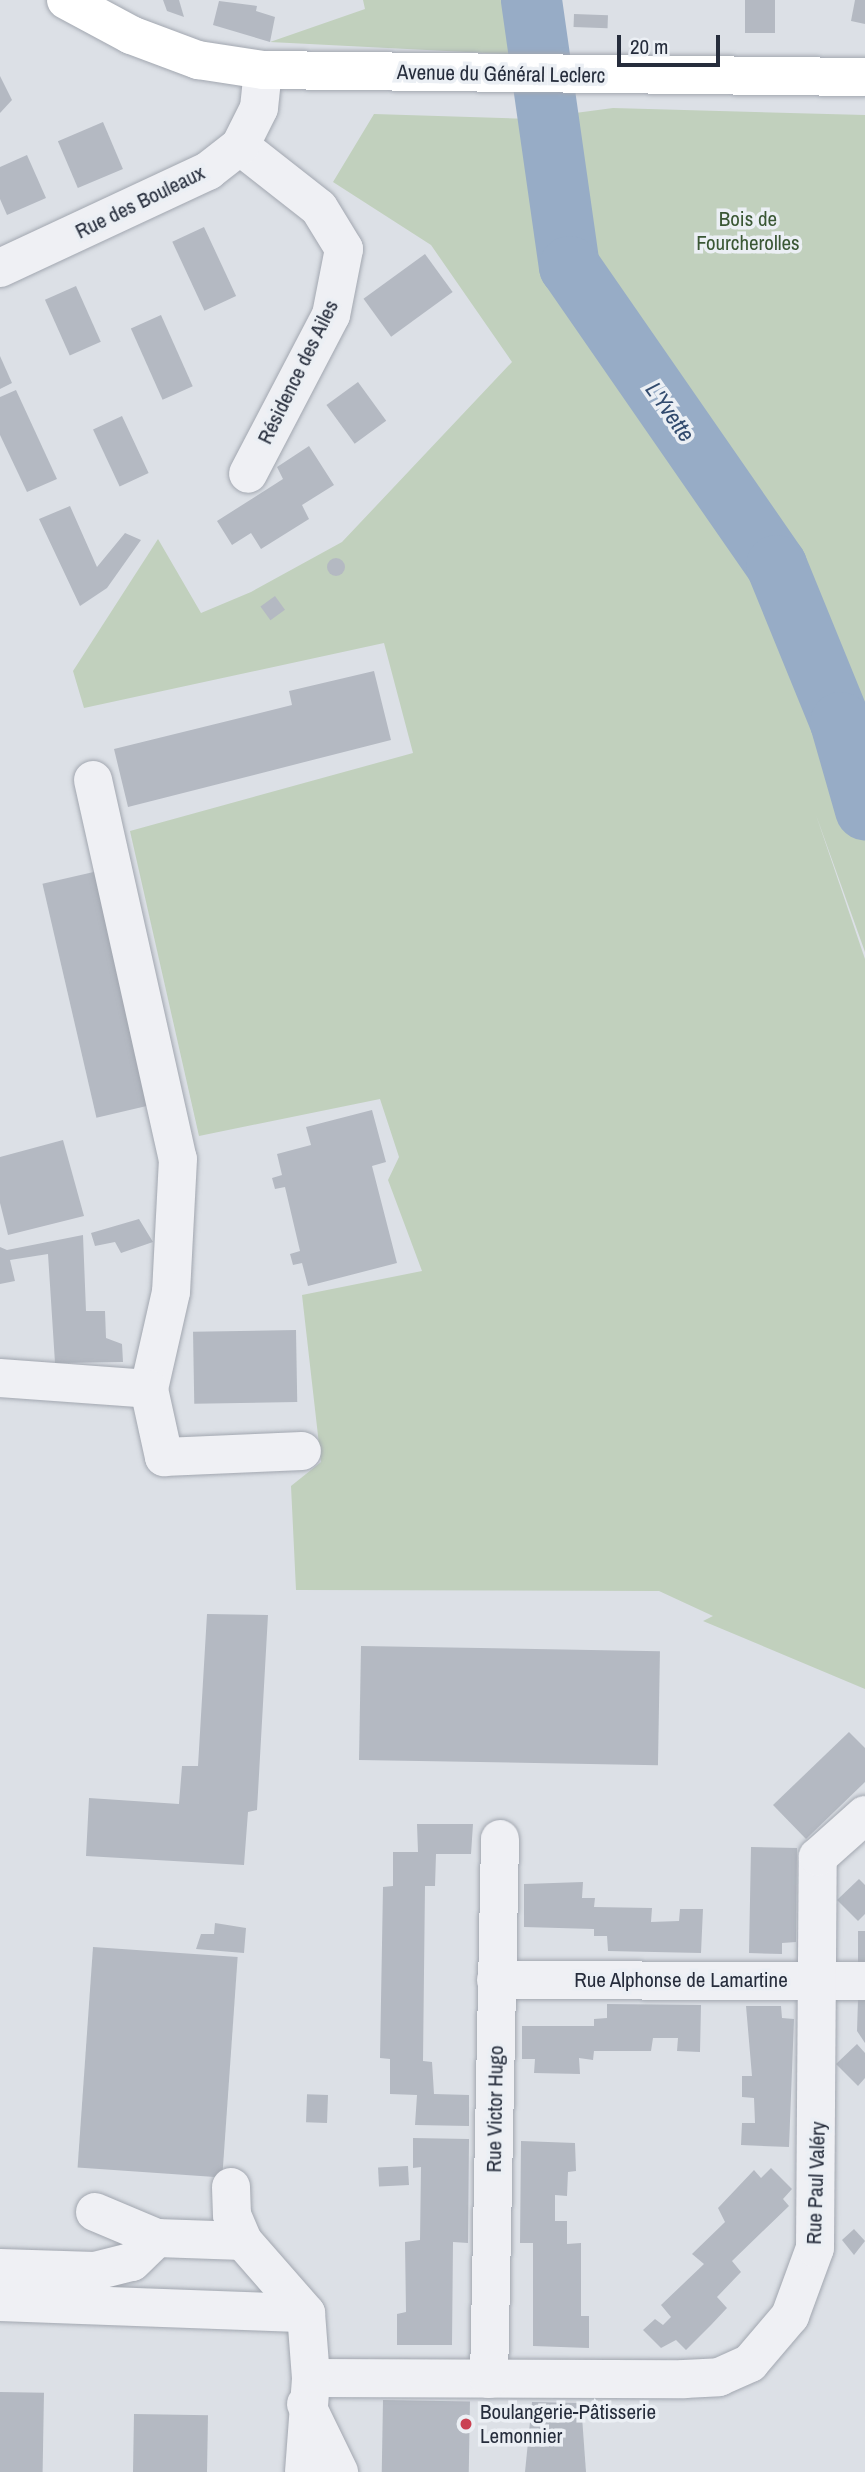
<!DOCTYPE html>
<meta charset="utf-8">
<style>
body{margin:0}
#map{position:relative;width:865px;height:2472px;overflow:hidden;background:#dce0e6;font-family:"Archivo Narrow",sans-serif}
div>[style]{position:absolute}
.green>*{inset:0;background:#c1d0bd}
.river>*{height:61px;margin:-30.5px;padding:0 30.5px;transform-origin:30.5px;border-radius:30.5px;background:#97acc6}
.building>*{inset:0;background:#b4b9c2;transform-origin:0 0}
.round{border-radius:50%}
.roads{filter:drop-shadow(0 0 2px #a2a7b0) drop-shadow(0 0 2px #a2a7b0)}
.minor>*{height:38px;margin:-19px;padding:0 19px;transform-origin:19px;border-radius:19px;background:#eff0f4}
.major>*{height:38px;margin:-19px;padding:0 19px;transform-origin:19px;border-radius:19px;background:#fff}
.dots>*{width:19px;height:19px;translate:-50% -50%;box-sizing:border-box;border:4px solid #ebeff4;border-radius:50%}
span{translate:-50% -50%;white-space:nowrap;text-align:center;line-height:1.15;-webkit-text-stroke:7px #ebeff4;paint-order:stroke}
.street-label{font-size:21px;color:#262d3c}
.park-label{font-size:21px;color:#3a5734}
.poi-label{font-size:21px;color:#262d3c}
.left{translate:0 -50%;text-align:left}
.water-label{font-size:23px;color:#324b6e;font-style:italic}
.scale{position:absolute;left:617px;top:35px;width:103px;height:32px;box-sizing:border-box;border:4px solid #262d3c;border-top:0;padding-left:9px;font-size:21px;line-height:24px;white-space:nowrap;color:#262d3c;-webkit-text-stroke:5px #ebeff4;paint-order:stroke}
</style>
<div id="map">
<div class="green">
<i style="clip-path:polygon(363px 0,519px 0,527px 55px,270px 42px,365px 9px)"></i>
<i style="clip-path:polygon(613px 108px,865px 115px,865px 952px,816px 815px,865px 959px,865px 1689px,703px 1621px,713px 1616px,659px 1591px,296px 1590px,291px 1486px,321px 1462px,302px 1295px,422px 1271px,388px 1180px,399px 1157px,380px 1099px,199px 1136px,130px 831px,413px 753px,384px 643px,84px 708px,73px 671px,158px 539px,201px 613px,251px 592px,342px 542px,512px 362px,431px 245px,333px 182px,374px 114px,530px 119px)"></i>
</div>
<div class="river">
<i style="left:531px;top:0;width:269px;rotate:81.9deg"></i>
<i style="left:569px;top:266px;width:364px;rotate:55.3deg"></i>
<i style="left:776px;top:565px;width:170px;rotate:67.8deg"></i>
<i style="left:840px;top:722px;width:91px;rotate:74deg"></i>
</div>
<div class="building">
<i style="clip-path:polygon(163px 0,179px 0,184px 17px,167px 11px)"></i>
<i style="left:745px;top:0;width:30px;height:33px"></i>
<i style="clip-path:polygon(855px 0,865px 0,865px 24px,851px 21px)"></i>
<i style="clip-path:polygon(219px 1px,257px 6px,256px 11px,275px 17px,270px 42px,213px 25px)"></i>
<i style="left:574px;top:14px;width:34px;height:13px;rotate:2deg"></i>
<i style="clip-path:polygon(0 76px,12px 100px,0 113px)"></i>
<i style="left:103px;top:122px;width:51px;height:49px;rotate:67deg"></i>
<i style="clip-path:polygon(27px 155px,46px 198px,7px 215px,0 199px,0 167px)"></i>
<i style="left:204px;top:227px;width:76px;height:35px;rotate:65deg"></i>
<i style="left:425px;top:254px;width:47px;height:76px;rotate:54deg"></i>
<i style="left:76px;top:286px;width:61px;height:34px;rotate:66deg"></i>
<i style="left:161px;top:315px;width:78px;height:33px;rotate:66deg"></i>
<i style="clip-path:polygon(0 356px,12px 383px,0 389px)"></i>
<i style="left:358px;top:382px;width:48px;height:39px;rotate:54deg"></i>
<i style="clip-path:polygon(16px 390px,57px 479px,27px 492px,0 435px,0 397px)"></i>
<i style="left:122px;top:416px;width:63px;height:32px;rotate:65deg"></i>
<i style="clip-path:polygon(309px 446px,334px 485px,302px 505px,309px 519px,261px 549px,251px 533px,232px 545px,217px 521px,283px 479px,277px 467px)"></i>
<i style="clip-path:polygon(70px 506px,97px 567px,125px 533px,141px 540px,107px 588px,80px 606px,39px 519px)"></i>
<i class="round" style="left:327px;top:558px;width:18px;height:18px"></i>
<i style="left:275px;top:596px;width:17px;height:18px;rotate:54deg"></i>
<i style="clip-path:polygon(374px 671px,391px 740px,128px 807px,114px 749px,292px 705px,289px 691px)"></i>
<i style="left:98px;top:871px;width:240px;height:57px;rotate:77deg"></i>
<i style="clip-path:polygon(372px 1110px,386px 1162px,372px 1166px,397px 1263px,308px 1286px,302px 1263px,293px 1265px,290px 1254px,300px 1251px,285px 1187px,275px 1189px,272px 1178px,282px 1175px,277px 1154px,311px 1145px,306px 1127px)"></i>
<i style="clip-path:polygon(63px 1140px,84px 1216px,8px 1235px,0 1203px,0 1157px)"></i>
<i style="clip-path:polygon(139px 1219px,153px 1242px,121px 1253px,115px 1242px,95px 1246px,91px 1233px)"></i>
<i style="clip-path:polygon(83px 1235px,86px 1311px,105px 1311px,106px 1338px,122px 1344px,123px 1362px,55px 1363px,48px 1254px,10px 1260px,15px 1281px,0 1284px,0 1247px,7px 1250px)"></i>
<i style="left:296px;top:1330px;width:72px;height:103px;rotate:89deg"></i>
<i style="clip-path:polygon(207px 1614px,268px 1615px,257px 1810px,248px 1812px,244px 1865px,86px 1856px,89px 1798px,179px 1804px,182px 1766px,198px 1766px)"></i>
<i style="left:361px;top:1646px;width:299px;height:114px;rotate:1deg"></i>
<i style="clip-path:polygon(849px 1732px,865px 1748px,865px 1782px,806px 1839px,773px 1805px)"></i>
<i style="clip-path:polygon(417px 1824px,473px 1824px,471px 1854px,436px 1854px,435px 1886px,425px 1886px,423px 2061px,432px 2062px,434px 2094px,469px 2095px,469px 2126px,415px 2125px,417px 2095px,390px 2094px,390px 2059px,380px 2058px,383px 1887px,393px 1886px,393px 1852px,418px 1852px)"></i>
<i style="clip-path:polygon(751px 1847px,797px 1848px,796px 1942px,782px 1943px,782px 1954px,749px 1953px)"></i>
<i style="clip-path:polygon(859px 1879px,865px 1885px,865px 1914px,858px 1921px,837px 1900px)"></i>
<i style="clip-path:polygon(583px 1882px,582px 1898px,595px 1898px,594px 1907px,652px 1908px,651px 1922px,679px 1921px,680px 1909px,703px 1909px,701px 1953px,608px 1951px,607px 1936px,594px 1936px,594px 1929px,524px 1927px,524px 1884px)"></i>
<i style="clip-path:polygon(215px 1923px,246px 1928px,244px 1953px,196px 1949px,201px 1934px,214px 1934px)"></i>
<i style="left:858px;top:1931px;width:7px;height:32px"></i>
<i style="left:93px;top:1947px;width:145px;height:221px;rotate:4deg"></i>
<i style="clip-path:polygon(858px 2000px,865px 2000px,865px 2043px,857px 2031px)"></i>
<i style="clip-path:polygon(607px 2004px,701px 2005px,700px 2052px,677px 2051px,678px 2038px,653px 2038px,651px 2051px,594px 2051px,593px 2060px,579px 2058px,580px 2074px,534px 2073px,535px 2059px,522px 2059px,522px 2026px,594px 2026px,594px 2019px,607px 2018px)"></i>
<i style="clip-path:polygon(746px 2006px,781px 2006px,782px 2018px,794px 2019px,789px 2147px,741px 2145px,742px 2123px,755px 2123px,754px 2098px,742px 2097px,742px 2076px,752px 2076px)"></i>
<i style="clip-path:polygon(857px 2044px,865px 2053px,865px 2078px,858px 2086px,836px 2064px)"></i>
<i style="left:328px;top:2095px;width:28px;height:21px;rotate:92deg"></i>
<i style="clip-path:polygon(413px 2138px,469px 2139px,468px 2243px,453px 2242px,452px 2345px,397px 2345px,397px 2314px,406px 2312px,405px 2242px,420px 2240px,421px 2167px,413px 2168px)"></i>
<i style="clip-path:polygon(521px 2141px,575px 2143px,576px 2171px,568px 2172px,567px 2196px,555px 2195px,555px 2221px,567px 2221px,567px 2244px,581px 2243px,581px 2316px,589px 2316px,589px 2348px,533px 2346px,533px 2243px,520px 2243px)"></i>
<i style="left:408px;top:2166px;width:19px;height:30px;rotate:87deg"></i>
<i style="clip-path:polygon(771px 2168px,792px 2189px,783px 2199px,789px 2206px,732px 2261px,741px 2272px,717px 2297px,727px 2308px,711px 2325px,686px 2350px,676px 2340px,661px 2348px,643px 2330px,655px 2319px,663px 2325px,671px 2317px,661px 2305px,704px 2264px,692px 2254px,725px 2222px,718px 2208px,754px 2170px,761px 2178px)"></i>
<i style="clip-path:polygon(854px 2229px,865px 2241px,854px 2255px,842px 2240px)"></i>
<i style="left:0;top:2392px;width:44px;height:80px;rotate:1deg"></i>
<i style="left:383px;top:2400px;width:87px;height:72px;rotate:1deg"></i>
<i style="clip-path:polygon(532px 2402px,581px 2403px,586px 2472px,525px 2472px)"></i>
<i style="left:134px;top:2414px;width:74px;height:58px;rotate:1deg"></i>
</div>
<div class="roads">
<div class="minor">
<i style="left:240px;top:146px;width:100px;rotate:38.1deg"></i>
<i style="left:319px;top:208px;width:48px;rotate:58.6deg"></i>
<i style="left:344px;top:249px;width:67px;rotate:101.1deg"></i>
<i style="left:331px;top:315px;width:179px;rotate:117.6deg"></i>
<i style="left:0;top:268px;width:230px;rotate:-25deg"></i>
<i style="left:208px;top:171px;width:41px;rotate:-38deg"></i>
<i style="left:240px;top:146px;width:42px;rotate:-63.4deg"></i>
<i style="left:259px;top:108px;width:38px;rotate:-84deg"></i>
<i style="left:93px;top:780px;width:388px;rotate:77.4deg"></i>
<i style="left:178px;top:1159px;width:133px;rotate:93deg"></i>
<i style="left:171px;top:1292px;width:99px;rotate:102.8deg"></i>
<i style="left:0;top:1378px;width:149px;rotate:4.2deg"></i>
<i style="left:149px;top:1389px;width:70px;rotate:77.6deg"></i>
<i style="left:164px;top:1457px;width:138px;rotate:-2.5deg"></i>
<i style="left:496px;top:1980px;width:369px;rotate:0.2deg"></i>
<i style="left:231px;top:2187px;width:28px;rotate:88deg"></i>
<i style="left:232px;top:2215px;width:28px;rotate:67deg"></i>
<i style="left:243px;top:2241px;width:96px;rotate:48.8deg"></i>
<i style="left:95px;top:2212px;width:67px;rotate:22.8deg"></i>
<i style="left:157px;top:2238px;width:86px;rotate:2deg"></i>
<i style="left:0;top:2268px;width:95px;rotate:1.8deg"></i>
<i style="left:95px;top:2271px;width:38px;rotate:-14deg"></i>
<i style="left:132px;top:2262px;width:35px;rotate:-44deg"></i>
<i style="left:0;top:2302px;width:306px;rotate:2.1deg"></i>
<i style="left:311px;top:2378px;width:373px;rotate:0.2deg"></i>
<i style="left:684px;top:2379px;width:35px;rotate:-3deg"></i>
<i style="left:719px;top:2377px;width:34px;rotate:-24deg"></i>
<i style="left:750px;top:2363px;width:62px;rotate:-49.6deg"></i>
<i style="left:790px;top:2316px;width:72px;rotate:-69.8deg"></i>
<i style="left:815px;top:2248px;width:391px;rotate:-89.6deg"></i>
<i style="left:818px;top:1857px;width:63px;rotate:-41.8deg"></i>
<i style="left:489px;top:2379px;width:540px;rotate:-88.83deg"></i>
<i style="left:306px;top:2404px;width:76px;rotate:64.1deg"></i>
<i style="left:304px;top:2472px;width:94px;rotate:-85.7deg"></i>
<i style="left:311px;top:2378px;width:65px;rotate:-94.4deg"></i>
</div>
<div class="major">
<i style="left:66px;top:0;width:74px;rotate:28.3deg"></i>
<i style="left:131px;top:35px;width:72px;rotate:20.5deg"></i>
<i style="left:198px;top:60px;width:66px;rotate:8.7deg"></i>
<i style="left:263px;top:70px;width:602px;rotate:0.67deg"></i>
</div>
</div>
<div class="dots">
<i style="left:466px;top:2424px;background:#ca4252"></i>
</div>
<div class="street-label">
<span style="left:501px;top:74px;rotate:1deg">Avenue du Général Leclerc</span>
<span style="left:140px;top:202px;rotate:-26deg">Rue des Bouleaux</span>
<span style="left:298px;top:372px;rotate:-64deg">Résidence des Ailes</span>
<span style="left:681px;top:1980px">Rue Alphonse de Lamartine</span>
<span style="left:495px;top:2109px;rotate:-89deg">Rue Victor Hugo</span>
<span style="left:816px;top:2183px;rotate:-88deg">Rue Paul Valéry</span>
</div>
<div class="park-label">
<span style="left:748px;top:231px">Bois de<br>Fourcherolles</span>
</div>
<div class="poi-label">
<span class="left" style="left:480px;top:2424px">Boulangerie-Pâtisserie<br>Lemonnier</span>
</div>
<div class="water-label">
<span style="left:670px;top:412px;rotate:55deg">L'Yvette</span>
</div>
<div class="scale">20 m</div>
</div>
